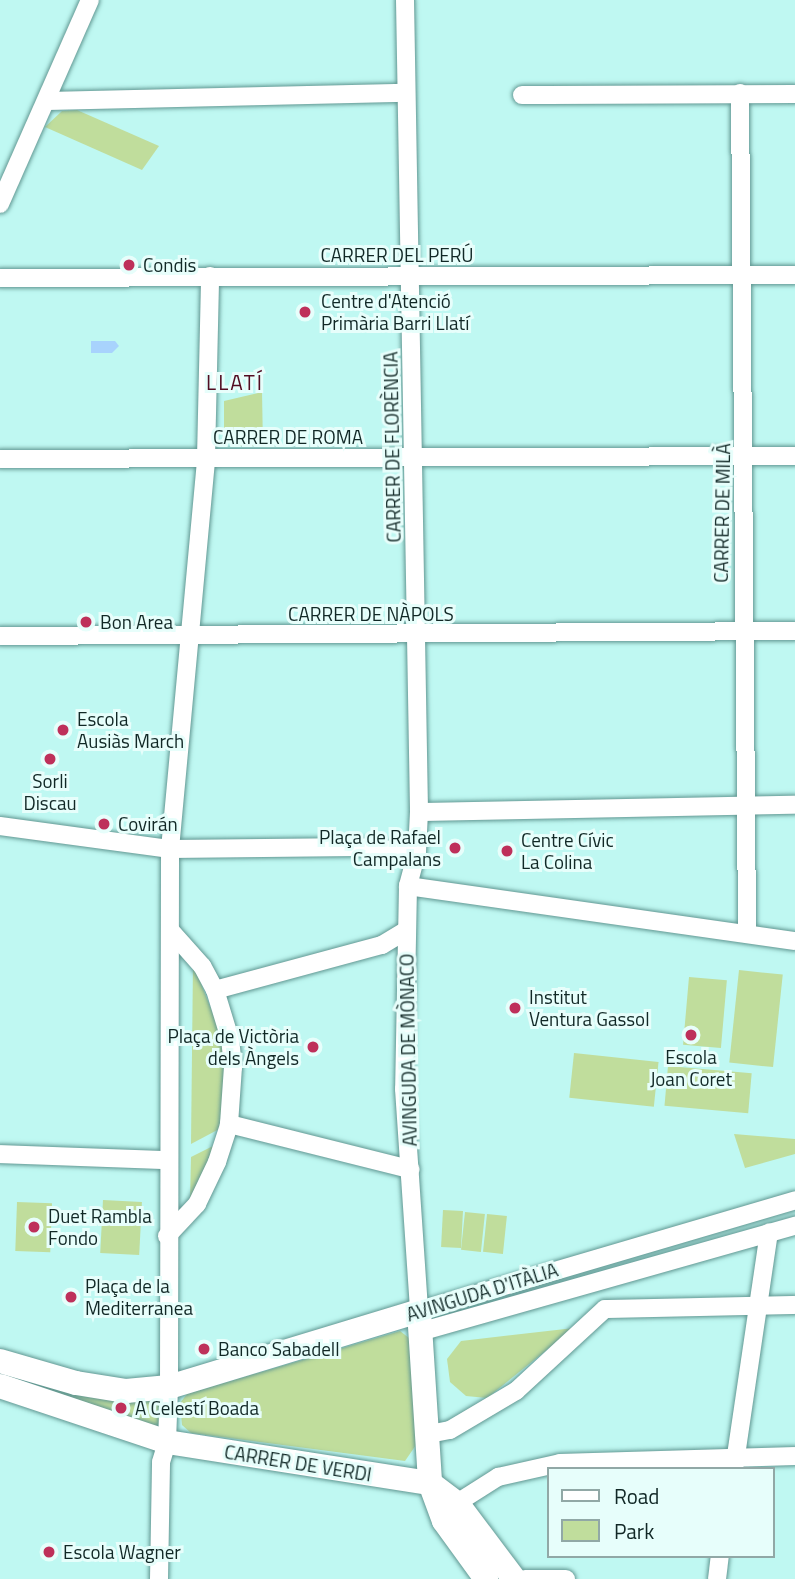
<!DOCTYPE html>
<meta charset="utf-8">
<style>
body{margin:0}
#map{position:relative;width:795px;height:1579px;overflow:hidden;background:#bff8f2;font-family:"Titillium Web",sans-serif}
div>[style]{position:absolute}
.green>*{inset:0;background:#c0dd9c;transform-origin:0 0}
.water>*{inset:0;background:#a8d3fd}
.roads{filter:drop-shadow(0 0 2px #619792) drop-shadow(0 0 2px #619792)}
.street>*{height:18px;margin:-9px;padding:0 9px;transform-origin:9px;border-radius:9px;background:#fff}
.secondary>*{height:24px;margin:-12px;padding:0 12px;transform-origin:12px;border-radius:12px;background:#fff}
.dots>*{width:19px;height:19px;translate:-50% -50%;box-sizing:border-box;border:4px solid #e7fefb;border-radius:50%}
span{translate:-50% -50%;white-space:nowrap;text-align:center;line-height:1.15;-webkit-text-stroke:6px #e7fefb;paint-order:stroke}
.street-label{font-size:19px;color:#112826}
.poi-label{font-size:19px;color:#112826}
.left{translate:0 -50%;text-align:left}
.right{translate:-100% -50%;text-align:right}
.neighbourhood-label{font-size:21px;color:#520d22;letter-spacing:2px}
.legend{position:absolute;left:547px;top:1467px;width:228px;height:91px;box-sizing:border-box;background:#e7fefb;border:2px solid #91a8a6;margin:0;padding:9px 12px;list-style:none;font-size:21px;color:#112826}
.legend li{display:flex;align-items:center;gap:14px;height:35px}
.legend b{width:35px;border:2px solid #91a8a6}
</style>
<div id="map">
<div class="green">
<i style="clip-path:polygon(77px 110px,159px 146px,142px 170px,45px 127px,62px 111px)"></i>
<i style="clip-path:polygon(262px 392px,263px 446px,232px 446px,224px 437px,224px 401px)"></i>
<i style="clip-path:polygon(193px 963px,225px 1045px,223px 1127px,191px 1144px)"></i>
<i style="left:739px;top:970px;width:44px;height:93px;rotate:6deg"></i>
<i style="left:689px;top:977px;width:38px;height:68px;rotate:5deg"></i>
<i style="left:574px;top:1053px;width:85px;height:45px;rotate:6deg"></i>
<i style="left:668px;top:1066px;width:84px;height:40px;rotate:5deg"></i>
<i style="clip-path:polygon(734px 1134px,795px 1139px,795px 1154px,745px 1168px)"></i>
<i style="clip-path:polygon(217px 1144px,190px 1202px,191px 1157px)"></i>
<i style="left:103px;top:1200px;width:39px;height:53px;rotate:3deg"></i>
<i style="left:17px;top:1202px;width:35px;height:49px;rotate:2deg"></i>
<i style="left:443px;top:1210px;width:20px;height:37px;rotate:3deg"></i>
<i style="left:465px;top:1212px;width:20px;height:38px;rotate:6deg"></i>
<i style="left:487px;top:1214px;width:20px;height:38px;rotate:6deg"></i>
<i style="clip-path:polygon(574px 1328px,487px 1398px,466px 1396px,450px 1382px,447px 1359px,461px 1341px)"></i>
<i style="clip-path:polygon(400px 1331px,409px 1338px,416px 1445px,405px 1461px,191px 1433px,182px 1425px,180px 1403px,187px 1394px)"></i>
<i style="clip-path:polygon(0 1370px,163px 1397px,164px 1421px,155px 1427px,0 1376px)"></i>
</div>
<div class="water">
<i style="clip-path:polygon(91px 341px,115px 341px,119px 346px,112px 353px,91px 353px)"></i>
</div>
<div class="roads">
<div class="street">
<i style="left:405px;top:0;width:812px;rotate:89.01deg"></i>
<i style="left:419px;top:812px;width:40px;rotate:92.9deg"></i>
<i style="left:417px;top:852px;width:35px;rotate:105deg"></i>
<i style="left:408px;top:886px;width:203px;rotate:91.1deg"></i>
<i style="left:404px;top:1089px;width:223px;rotate:86.1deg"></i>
<i style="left:419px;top:1311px;width:392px;rotate:-16.4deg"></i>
<i style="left:740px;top:93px;width:840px;rotate:89.52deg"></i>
<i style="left:522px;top:95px;width:273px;rotate:-0.2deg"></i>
<i style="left:47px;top:101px;width:359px;rotate:-1.3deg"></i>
<i style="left:0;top:204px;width:223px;rotate:-66.2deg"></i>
<i style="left:0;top:278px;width:795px;rotate:-0.22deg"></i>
<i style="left:0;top:459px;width:795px;rotate:-0.22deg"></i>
<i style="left:0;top:636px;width:795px;rotate:-0.36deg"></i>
<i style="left:419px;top:812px;width:376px;rotate:-1.1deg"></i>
<i style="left:0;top:826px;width:172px;rotate:7.7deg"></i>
<i style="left:170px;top:849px;width:188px;rotate:-0.6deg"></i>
<i style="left:358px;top:847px;width:59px;rotate:4.8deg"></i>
<i style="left:408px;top:886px;width:391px;rotate:8.1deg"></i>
<i style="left:215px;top:990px;width:173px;rotate:-15.1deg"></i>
<i style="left:382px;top:945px;width:29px;rotate:-31deg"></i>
<i style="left:229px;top:1124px;width:187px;rotate:14deg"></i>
<i style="left:0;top:1154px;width:167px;rotate:2.1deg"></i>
<i style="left:167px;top:1236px;width:44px;rotate:-46.8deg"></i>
<i style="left:197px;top:1204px;width:47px;rotate:-64.5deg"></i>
<i style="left:217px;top:1162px;width:40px;rotate:-72deg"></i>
<i style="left:229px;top:1124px;width:57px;rotate:-86deg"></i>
<i style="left:233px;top:1067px;width:28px;rotate:-96deg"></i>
<i style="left:230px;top:1039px;width:51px;rotate:-107deg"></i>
<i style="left:215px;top:990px;width:27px;rotate:-118deg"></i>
<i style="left:202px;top:966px;width:48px;rotate:-131.6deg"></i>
<i style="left:423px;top:1331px;width:387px;rotate:-15.8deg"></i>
<i style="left:429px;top:1434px;width:21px;rotate:-11deg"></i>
<i style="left:450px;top:1430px;width:77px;rotate:-30.6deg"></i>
<i style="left:516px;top:1391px;width:121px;rotate:-42.7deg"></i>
<i style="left:605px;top:1309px;width:190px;rotate:-1.2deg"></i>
<i style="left:734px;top:1469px;width:239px;rotate:-81.6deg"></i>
<i style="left:457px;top:1503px;width:49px;rotate:-32.4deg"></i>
<i style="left:498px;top:1477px;width:64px;rotate:-12.7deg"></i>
<i style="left:560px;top:1463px;width:235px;rotate:-1.7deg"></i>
<i style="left:159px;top:1579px;width:117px;rotate:-89deg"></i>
<i style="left:161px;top:1462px;width:21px;rotate:-73deg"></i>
<i style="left:167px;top:1442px;width:55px;rotate:-87.9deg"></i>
<i style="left:169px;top:1387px;width:538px;rotate:-89.89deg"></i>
<i style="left:170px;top:849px;width:393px;rotate:-84.7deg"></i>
<i style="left:206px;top:458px;width:182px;rotate:-88.7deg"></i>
<i style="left:525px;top:1579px;width:41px"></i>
<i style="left:717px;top:1579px;width:23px;rotate:-83deg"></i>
</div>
<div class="secondary">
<i style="left:0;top:1361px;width:79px;rotate:16.1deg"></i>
<i style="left:76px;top:1383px;width:51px;rotate:9.1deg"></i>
<i style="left:126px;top:1391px;width:43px;rotate:-5.3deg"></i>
<i style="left:169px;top:1387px;width:261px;rotate:-16.9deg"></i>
<i style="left:419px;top:1311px;width:172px;rotate:86.3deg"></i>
<i style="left:430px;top:1483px;width:40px;rotate:69.8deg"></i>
<i style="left:444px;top:1521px;width:72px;rotate:54.1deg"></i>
<i style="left:0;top:1386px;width:176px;rotate:18.5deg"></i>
<i style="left:167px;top:1442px;width:266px;rotate:8.9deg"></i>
<i style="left:430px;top:1483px;width:34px;rotate:37deg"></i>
<i style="left:457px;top:1503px;width:95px;rotate:53.1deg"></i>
</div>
</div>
<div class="dots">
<i style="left:129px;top:265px;background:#be305a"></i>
<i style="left:305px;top:312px;background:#be305a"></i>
<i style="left:86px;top:622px;background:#be305a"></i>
<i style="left:63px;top:730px;background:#be305a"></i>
<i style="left:50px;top:759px;background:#be305a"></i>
<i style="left:104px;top:824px;background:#be305a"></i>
<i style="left:455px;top:848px;background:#be305a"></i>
<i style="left:507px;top:851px;background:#be305a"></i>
<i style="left:515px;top:1008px;background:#be305a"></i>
<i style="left:691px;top:1035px;background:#be305a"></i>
<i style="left:313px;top:1047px;background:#be305a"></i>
<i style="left:34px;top:1227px;background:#be305a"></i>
<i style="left:71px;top:1297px;background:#be305a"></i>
<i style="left:204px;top:1349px;background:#be305a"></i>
<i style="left:121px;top:1408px;background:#be305a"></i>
<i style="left:49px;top:1552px;background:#be305a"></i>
</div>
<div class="street-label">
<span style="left:397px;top:255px">CARRER DEL PERÚ</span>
<span style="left:288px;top:437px">CARRER DE ROMA</span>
<span style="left:392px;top:447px;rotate:-91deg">CARRER DE FLORÈNCIA</span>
<span style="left:722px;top:513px;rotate:-89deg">CARRER DE MILÀ</span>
<span style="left:371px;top:614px">CARRER DE NÀPOLS</span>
<span style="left:408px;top:1050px;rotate:-91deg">AVINGUDA DE MÒNACO</span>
<span style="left:482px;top:1292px;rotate:-17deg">AVINGUDA D'ITÀLIA</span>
<span style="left:298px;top:1463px;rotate:9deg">CARRER DE VERDI</span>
</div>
<div class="poi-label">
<span class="left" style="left:143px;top:265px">Condis</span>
<span class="left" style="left:321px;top:312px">Centre d'Atenció<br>Primària Barri Llatí</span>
<span class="left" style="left:100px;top:622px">Bon Area</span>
<span class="left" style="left:77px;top:730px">Escola<br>Ausiàs March</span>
<span style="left:50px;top:792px">Sorli<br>Discau</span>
<span class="left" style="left:118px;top:824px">Covirán</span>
<span class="right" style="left:441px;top:848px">Plaça de Rafael<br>Campalans</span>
<span class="left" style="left:521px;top:851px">Centre Cívic<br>La Colina</span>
<span class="left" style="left:529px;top:1008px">Institut<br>Ventura Gassol</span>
<span class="right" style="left:299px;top:1047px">Plaça de Victòria<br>dels Àngels</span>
<span style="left:691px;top:1068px">Escola<br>Joan Coret</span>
<span class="left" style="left:48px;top:1227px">Duet Rambla<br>Fondo</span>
<span class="left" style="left:85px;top:1297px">Plaça de la<br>Mediterranea</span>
<span class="left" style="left:218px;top:1349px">Banco Sabadell</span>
<span class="left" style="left:135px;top:1408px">A Celestí Boada</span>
<span class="left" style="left:63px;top:1552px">Escola Wagner</span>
</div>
<div class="neighbourhood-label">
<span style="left:235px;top:382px">LLATÍ</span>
</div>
<ul class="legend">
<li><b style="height:9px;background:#fff"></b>Road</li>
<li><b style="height:19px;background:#c0dd9c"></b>Park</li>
</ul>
</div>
